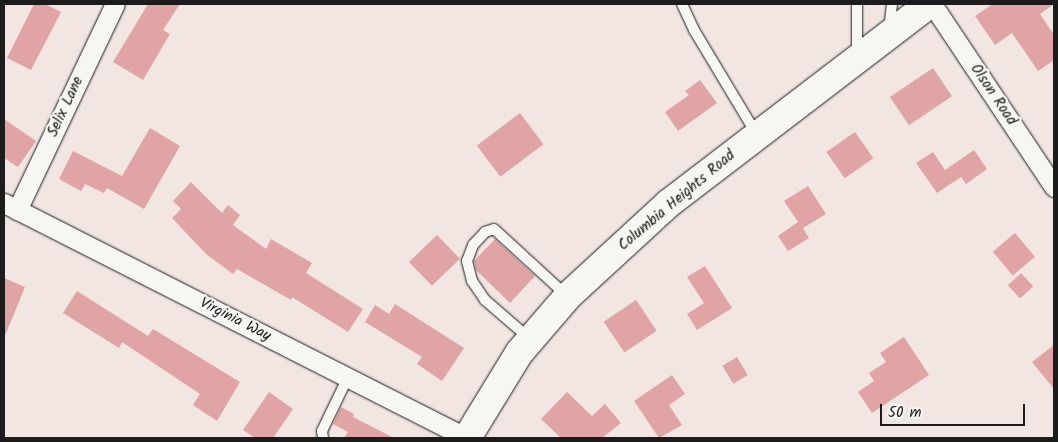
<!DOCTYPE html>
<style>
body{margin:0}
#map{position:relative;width:1058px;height:442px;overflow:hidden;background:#f1e6e2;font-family:Kalam,sans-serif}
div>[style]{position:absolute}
.building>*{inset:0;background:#dfa4a3;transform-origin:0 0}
.roads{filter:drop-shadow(0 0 1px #1c1c1c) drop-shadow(0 0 1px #1c1c1c)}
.lane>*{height:10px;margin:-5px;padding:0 5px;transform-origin:5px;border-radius:5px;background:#f6f6f2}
.street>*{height:19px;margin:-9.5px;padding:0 9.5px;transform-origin:9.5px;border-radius:9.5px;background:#f6f6f2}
.secondary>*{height:28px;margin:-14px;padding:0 14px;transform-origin:14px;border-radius:14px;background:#f6f6f2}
span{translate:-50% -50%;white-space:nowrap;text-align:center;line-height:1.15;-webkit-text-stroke:4.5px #f6f6f2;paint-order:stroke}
.street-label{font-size:15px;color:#1c1c1c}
.frame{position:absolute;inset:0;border:5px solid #1c1c1c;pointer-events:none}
.scale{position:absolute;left:880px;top:404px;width:145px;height:22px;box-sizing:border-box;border:2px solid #1c1c1c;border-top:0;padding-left:6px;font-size:15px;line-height:18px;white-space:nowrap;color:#1c1c1c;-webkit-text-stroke:4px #f6f6f2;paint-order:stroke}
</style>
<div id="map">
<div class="building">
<i style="clip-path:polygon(34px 4px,45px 4px,61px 12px,31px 70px,7px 58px)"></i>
<i style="clip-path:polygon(148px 4px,180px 4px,163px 30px,170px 34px,143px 80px,113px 62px)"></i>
<i style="clip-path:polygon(993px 4px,1054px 4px,1040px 14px,1054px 35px,1054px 60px,1038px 71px,1012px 33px,995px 45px,975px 16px)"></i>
<i style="left:933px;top:68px;width:34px;height:52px;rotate:56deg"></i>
<i style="clip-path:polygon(700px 80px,717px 103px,678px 131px,665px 112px,689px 95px,685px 91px)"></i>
<i style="left:520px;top:113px;width:39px;height:54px;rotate:53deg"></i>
<i style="clip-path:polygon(4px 119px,36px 141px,18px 167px,4px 158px)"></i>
<i style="clip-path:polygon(150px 128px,180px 146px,144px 209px,107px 188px,104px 193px,85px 184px,81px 191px,59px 179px,73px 151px,122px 176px)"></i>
<i style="left:855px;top:132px;width:32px;height:35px;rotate:55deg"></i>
<i style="clip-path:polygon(974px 150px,987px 169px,966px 184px,961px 177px,937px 193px,916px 163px,933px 152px,945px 170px)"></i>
<i style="clip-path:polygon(191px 182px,222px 213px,228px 205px,240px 215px,233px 225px,266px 249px,271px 239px,312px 263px,306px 273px,363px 309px,348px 332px,292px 297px,291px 300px,237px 269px,233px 274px,206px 254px,172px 218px,181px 209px,173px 201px)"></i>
<i style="clip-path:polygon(808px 186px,826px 214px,803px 228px,809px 238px,788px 251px,778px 236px,798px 222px,784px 201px)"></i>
<i style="left:1015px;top:233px;width:31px;height:29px;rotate:50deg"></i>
<i style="left:437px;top:235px;width:33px;height:39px;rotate:46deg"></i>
<i style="clip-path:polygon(495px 239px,535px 276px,510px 303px,476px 270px,474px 261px)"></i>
<i style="clip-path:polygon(705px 266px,732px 308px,697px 330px,687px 314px,704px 303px,687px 277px)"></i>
<i style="left:1021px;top:273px;width:18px;height:18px;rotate:47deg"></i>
<i style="clip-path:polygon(4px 278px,25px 287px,4px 338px)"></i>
<i style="clip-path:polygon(77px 291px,148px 336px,153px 329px,240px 382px,217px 421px,193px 405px,200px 394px,122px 342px,119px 348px,63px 313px)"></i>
<i style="left:636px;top:300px;width:37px;height:39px;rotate:56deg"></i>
<i style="clip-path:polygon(395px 304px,464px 348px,442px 381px,417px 364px,422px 357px,365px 322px,375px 305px,389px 314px)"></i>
<i style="clip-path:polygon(904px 337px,929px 375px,872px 413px,858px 392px,874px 381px,869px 373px,886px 362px,880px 353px)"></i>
<i style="clip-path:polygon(1054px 345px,1054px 389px,1032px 362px)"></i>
<i style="left:737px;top:357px;width:21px;height:17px;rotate:59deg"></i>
<i style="clip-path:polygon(672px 375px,685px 394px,669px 405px,682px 425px,659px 438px,634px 401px)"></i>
<i style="clip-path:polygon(269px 392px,293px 409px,273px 438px,255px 438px,243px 430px)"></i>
<i style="clip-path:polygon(567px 392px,592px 416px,605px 404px,621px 423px,602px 438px,561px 438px,541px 419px)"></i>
<i style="clip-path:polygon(341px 407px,354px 414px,353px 417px,394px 438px,344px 438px,348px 432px,333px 424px)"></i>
</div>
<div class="roads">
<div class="lane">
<i style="left:682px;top:4px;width:29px;rotate:65deg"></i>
<i style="left:694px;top:30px;width:122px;rotate:59deg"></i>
<i style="left:889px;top:29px;width:25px;rotate:-83deg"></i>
<i style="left:857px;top:55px;width:51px;rotate:-90deg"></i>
<i style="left:529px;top:338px;width:58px;rotate:-139.2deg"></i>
<i style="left:485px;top:300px;width:23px;rotate:-124deg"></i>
<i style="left:472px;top:281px;width:21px;rotate:-104deg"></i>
<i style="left:467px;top:261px;width:17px;rotate:-69deg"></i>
<i style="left:473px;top:245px;width:18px;rotate:-47deg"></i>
<i style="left:485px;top:232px;width:9px;rotate:-18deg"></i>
<i style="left:494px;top:229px;width:99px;rotate:42.5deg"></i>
<i style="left:323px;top:438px;width:7px;rotate:-98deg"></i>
<i style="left:322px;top:431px;width:60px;rotate:-64.3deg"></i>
</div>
<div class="street">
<i style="left:932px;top:4px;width:220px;rotate:56.3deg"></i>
<i style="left:4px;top:203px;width:519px;rotate:26.91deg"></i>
<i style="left:17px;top:210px;width:228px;rotate:-64.6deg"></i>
</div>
<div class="secondary">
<i style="left:467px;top:438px;width:100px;rotate:-58.5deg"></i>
<i style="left:519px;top:353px;width:75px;rotate:-49.3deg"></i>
<i style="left:568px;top:296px;width:137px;rotate:-42.6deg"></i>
<i style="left:669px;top:203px;width:327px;rotate:-37.4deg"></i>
</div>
</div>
<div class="street-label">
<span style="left:993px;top:95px;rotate:56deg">Olson Road</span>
<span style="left:66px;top:107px;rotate:-65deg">Selix Lane</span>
<span style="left:677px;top:201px;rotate:-40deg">Columbia Heights Road</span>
<span style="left:235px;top:320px;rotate:27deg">Virginia Way</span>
</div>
<div class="frame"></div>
<div class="scale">50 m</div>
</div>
